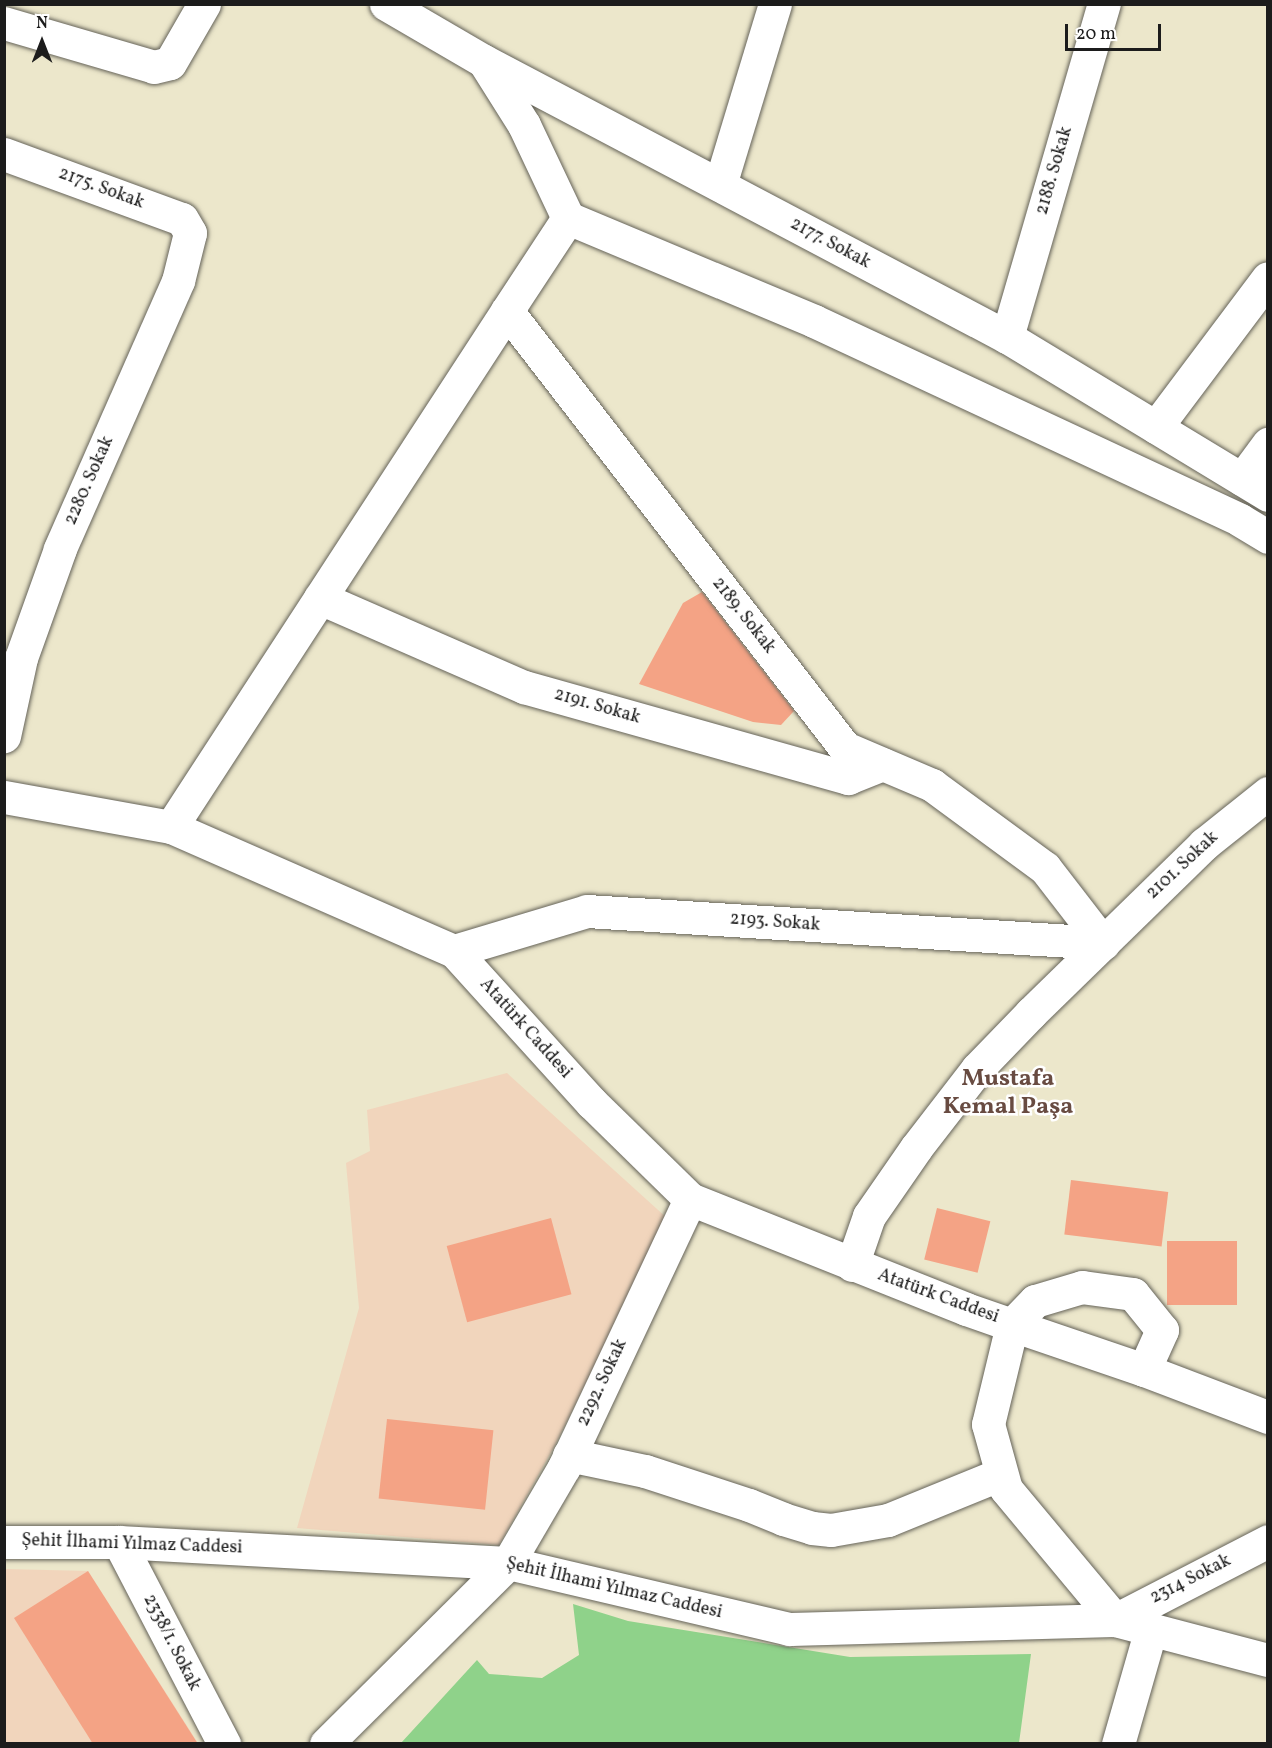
<!DOCTYPE html>
<meta charset="utf-8">
<style>
body{margin:0}
#map{position:relative;width:1272px;height:1748px;overflow:hidden;background:#ece7cb;font-family:Vollkorn,serif}
div>[style]{position:absolute}
.built>*{inset:0;background:#f1d5bc}
.green>*{inset:0;background:#8fd28a}
.building>*{inset:0;background:#f4a385;transform-origin:0 0}
.roads{filter:drop-shadow(0 0 2px #656359) drop-shadow(0 0 2px #656359)}
.minor>*{height:33px;margin:-16.5px;padding:0 16.5px;transform-origin:16.5px;border-radius:16.5px;background:#fff}
span{translate:-50% -50%;white-space:nowrap;text-align:center;line-height:1.15;-webkit-text-stroke:5px #fff;paint-order:stroke}
.street-label{font-size:18px;color:#1c1c1c}
.district-label{font-size:24px;color:#684b41;font-weight:700}
.frame{position:absolute;inset:0;border:6px solid #1c1c1c;pointer-events:none}
.north{position:absolute;left:12px;top:12px;width:60px;height:60px;-webkit-text-stroke:4px #fff;paint-order:stroke;rotate:0deg;font-size:16px;font-weight:700;line-height:24px;text-align:center;color:#1c1c1c}
.north::after{content:'';display:block;margin:auto;width:21px;height:27px;background:#1c1c1c;clip-path:polygon(50% 0,100% 100%,50% 72%,0 100%)}
.scale{position:absolute;left:1065px;top:24px;width:96px;height:27px;box-sizing:border-box;border:3px solid #1c1c1c;border-top:0;padding-left:8px;font-size:18px;line-height:21px;white-space:nowrap;color:#1c1c1c;-webkit-text-stroke:4px #fff;paint-order:stroke}
</style>
<div id="map">
<div class="built">
<i style="clip-path:polygon(507px 1073px,668px 1219px,554px 1447px,499px 1545px,297px 1528px,359px 1308px,346px 1163px,370px 1151px,367px 1110px)"></i>
<i style="clip-path:polygon(5px 1569px,88px 1571px,198px 1743px,5px 1744px)"></i>
</div>
<div class="green">
<i style="clip-path:polygon(573px 1604px,628px 1621px,850px 1657px,1031px 1654px,1019px 1743px,401px 1743px,477px 1660px,489px 1674px,542px 1678px,579px 1655px)"></i>
</div>
<div class="building">
<i style="clip-path:polygon(702px 592px,794px 711px,781px 725px,753px 722px,639px 684px,683px 603px)"></i>
<i style="left:1071px;top:1180px;width:98px;height:55px;rotate:7deg"></i>
<i style="left:937px;top:1208px;width:55px;height:53px;rotate:14deg"></i>
<i style="left:551px;top:1218px;width:79px;height:108px;rotate:75deg"></i>
<i style="left:1167px;top:1241px;width:70px;height:64px"></i>
<i style="left:387px;top:1419px;width:107px;height:80px;rotate:6deg"></i>
<i style="clip-path:polygon(88px 1571px,198px 1744px,93px 1744px,14px 1618px)"></i>
</div>
<div class="roads">
<div class="minor">
<i style="left:386px;top:4px;width:113px;rotate:30.2deg"></i>
<i style="left:484px;top:61px;width:591px;rotate:27.82deg"></i>
<i style="left:1007px;top:337px;width:305px;rotate:31.2deg"></i>
<i style="left:4px;top:23px;width:156px;rotate:16.3deg"></i>
<i style="left:154px;top:67px;width:16px;rotate:-14deg"></i>
<i style="left:170px;top:63px;width:68px;rotate:-60deg"></i>
<i style="left:485px;top:63px;width:73px;rotate:57.8deg"></i>
<i style="left:524px;top:125px;width:103px;rotate:64.7deg"></i>
<i style="left:568px;top:218px;width:267px;rotate:22.7deg"></i>
<i style="left:814px;top:321px;width:470px;rotate:25deg"></i>
<i style="left:1240px;top:520px;width:33px;rotate:31deg"></i>
<i style="left:4px;top:154px;width:189px;rotate:20.1deg"></i>
<i style="left:182px;top:219px;width:16px;rotate:60deg"></i>
<i style="left:190px;top:233px;width:49px;rotate:104deg"></i>
<i style="left:178px;top:281px;width:293px;rotate:113.8deg"></i>
<i style="left:60px;top:549px;width:116px;rotate:109.7deg"></i>
<i style="left:21px;top:658px;width:80px;rotate:102.3deg"></i>
<i style="left:720px;top:185px;width:189px;rotate:-73.1deg"></i>
<i style="left:568px;top:218px;width:111px;rotate:123.3deg"></i>
<i style="left:507px;top:311px;width:552px;rotate:52.28deg"></i>
<i style="left:845px;top:748px;width:95px;rotate:23deg"></i>
<i style="left:932px;top:785px;width:140px;rotate:36.3deg"></i>
<i style="left:1045px;top:868px;width:95px;rotate:52.3deg"></i>
<i style="left:1007px;top:337px;width:347px;rotate:-73.8deg"></i>
<i style="left:1156px;top:427px;width:186px;rotate:-53.1deg"></i>
<i style="left:1242px;top:479px;width:44px;rotate:-53.4deg"></i>
<i style="left:320px;top:598px;width:223px;rotate:23.6deg"></i>
<i style="left:524px;top:687px;width:337px;rotate:15.7deg"></i>
<i style="left:848px;top:778px;width:37px;rotate:-22deg"></i>
<i style="left:4px;top:797px;width:170px;rotate:10.2deg"></i>
<i style="left:171px;top:827px;width:309px;rotate:23.7deg"></i>
<i style="left:454px;top:951px;width:205px;rotate:47.8deg"></i>
<i style="left:592px;top:1103px;width:137px;rotate:44.4deg"></i>
<i style="left:690px;top:1199px;width:297px;rotate:21.7deg"></i>
<i style="left:966px;top:1309px;width:49px;rotate:19.2deg"></i>
<i style="left:1012px;top:1325px;width:139px;rotate:18.8deg"></i>
<i style="left:1144px;top:1370px;width:44px;rotate:-65.8deg"></i>
<i style="left:1162px;top:1330px;width:46px;rotate:-128.9deg"></i>
<i style="left:1133px;top:1294px;width:51px;rotate:-172.2deg"></i>
<i style="left:1082px;top:1287px;width:49px;rotate:163.4deg"></i>
<i style="left:1035px;top:1301px;width:33px;rotate:134deg"></i>
<i style="left:1012px;top:1325px;width:102px;rotate:103.6deg"></i>
<i style="left:988px;top:1424px;width:67px;rotate:74.5deg"></i>
<i style="left:1006px;top:1489px;width:170px;rotate:50.2deg"></i>
<i style="left:1115px;top:1620px;width:158px;rotate:14.7deg"></i>
<i style="left:171px;top:827px;width:616px;rotate:-56.93deg"></i>
<i style="left:454px;top:951px;width:139px;rotate:-16.7deg"></i>
<i style="left:587px;top:911px;width:517px;rotate:3.55deg"></i>
<i style="left:852px;top:1265px;width:52px;rotate:-70.9deg"></i>
<i style="left:869px;top:1216px;width:83px;rotate:-55.3deg"></i>
<i style="left:916px;top:1148px;width:100px;rotate:-52.3deg"></i>
<i style="left:977px;top:1069px;width:78px;rotate:-46deg"></i>
<i style="left:1031px;top:1013px;width:242px;rotate:-44.3deg"></i>
<i style="left:1204px;top:844px;width:82px;rotate:-38.6deg"></i>
<i style="left:1144px;top:1370px;width:133px;rotate:20.8deg"></i>
<i style="left:569px;top:1455px;width:78px;rotate:11.9deg"></i>
<i style="left:645px;top:1471px;width:109px;rotate:18.1deg"></i>
<i style="left:749px;top:1505px;width:37px;rotate:22deg"></i>
<i style="left:783px;top:1519px;width:30px;rotate:17deg"></i>
<i style="left:812px;top:1528px;width:19px;rotate:6deg"></i>
<i style="left:831px;top:1530px;width:58px;rotate:-10deg"></i>
<i style="left:888px;top:1520px;width:122px;rotate:-22.2deg"></i>
<i style="left:4px;top:1542px;width:115px"></i>
<i style="left:119px;top:1542px;width:390px;rotate:3.1deg"></i>
<i style="left:508px;top:1563px;width:289px;rotate:13.2deg"></i>
<i style="left:789px;top:1629px;width:326px;rotate:-1.6deg"></i>
<i style="left:1115px;top:1620px;width:172px;rotate:-27.3deg"></i>
<i style="left:119px;top:1542px;width:228px;rotate:62.5deg"></i>
<i style="left:326px;top:1744px;width:257px;rotate:-44.8deg"></i>
<i style="left:508px;top:1563px;width:111px;rotate:-59.7deg"></i>
<i style="left:564px;top:1467px;width:296px;rotate:-64.8deg"></i>
<i style="left:1118px;top:1744px;width:120px;rotate:-74deg"></i>
</div>
</div>
<div class="street-label">
<span style="left:1055px;top:171px;rotate:-74deg">2188. Sokak</span>
<span style="left:101px;top:189px;rotate:20deg">2175. Sokak</span>
<span style="left:830px;top:244px;rotate:28deg">2177. Sokak</span>
<span style="left:90px;top:481px;rotate:-66deg">2280. Sokak</span>
<span style="left:743px;top:616px;rotate:52deg">2189. Sokak</span>
<span style="left:597px;top:707px;rotate:16deg">2191. Sokak</span>
<span style="left:1183px;top:866px;rotate:-43deg">2101. Sokak</span>
<span style="left:775px;top:923px;rotate:4deg">2193. Sokak</span>
<span style="left:525px;top:1029px;rotate:48deg">Atatürk Caddesi</span>
<span style="left:938px;top:1297px;rotate:20deg">Atatürk Caddesi</span>
<span style="left:603px;top:1383px;rotate:-65deg">2292. Sokak</span>
<span style="left:132px;top:1545px;rotate:2deg">Şehit İlhami Yılmaz Caddesi</span>
<span style="left:1191px;top:1580px;rotate:-27deg">2314 Sokak</span>
<span style="left:614px;top:1589px;rotate:13deg">Şehit İlhami Yılmaz Caddesi</span>
<span style="left:171px;top:1643px;rotate:63deg">2338/1. Sokak</span>
</div>
<div class="district-label">
<span style="left:1008px;top:1094px">Mustafa<br>Kemal Paşa</span>
</div>
<div class="frame"></div>
<div class="north">N</div>
<div class="scale">20 m</div>
</div>
